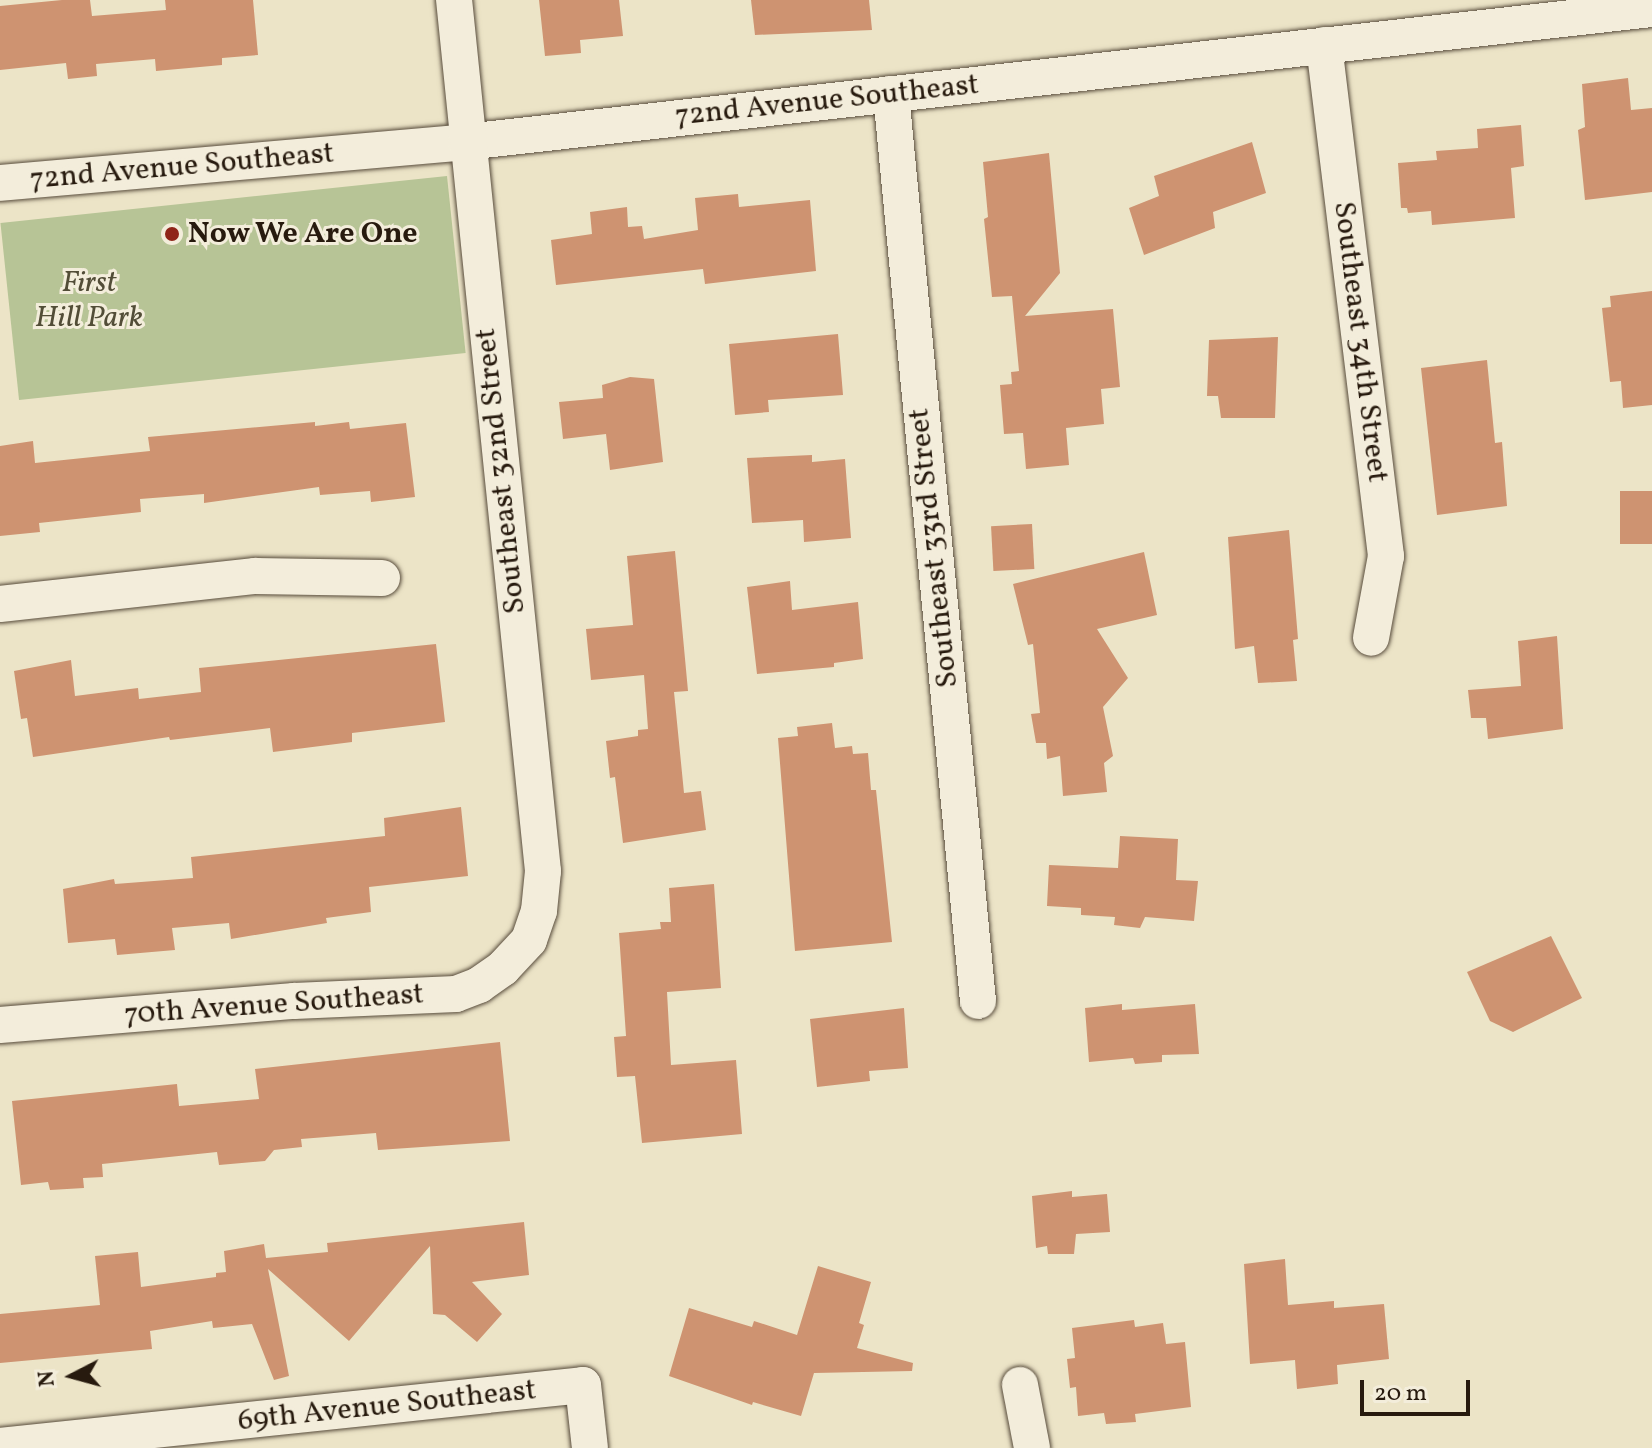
<!DOCTYPE html>
<style>
body{margin:0}
#map{position:relative;width:1652px;height:1448px;overflow:hidden;background:#ece4c7;font-family:Vollkorn,serif}
div>[style]{position:absolute}
.green>*{inset:0;background:#b7c496;transform-origin:0 0}
.building>*{inset:0;background:#ce9371;transform-origin:0 0}
.roads{filter:drop-shadow(0 0 2px #584c3c) drop-shadow(0 0 2px #584c3c)}
.minor>*{height:36px;margin:-18px;padding:0 18px;transform-origin:18px;border-radius:18px;background:#f3eddb}
.dots>*{width:22px;height:22px;translate:-50% -50%;box-sizing:border-box;border:4px solid #f3eddb;border-radius:50%}
span{translate:-50% -50%;white-space:nowrap;text-align:center;line-height:1.15;-webkit-text-stroke:6px #f3eddb;paint-order:stroke}
.street-label{font-size:30px;color:#271a0e}
.poi-label{font-size:30px;color:#271a0e;font-weight:700}
.left{translate:0 -50%;text-align:left}
.park-label{font-size:30px;color:#524d37;font-style:italic}
.north{position:absolute;left:32px;top:1336px;width:80px;height:80px;-webkit-text-stroke:6px #f3eddb;paint-order:stroke;rotate:264deg;font-size:22px;font-weight:700;line-height:32px;text-align:center;color:#271a0e}
.north::after{content:'';display:block;margin:auto;width:28px;height:36px;background:#271a0e;clip-path:polygon(50% 0,100% 100%,50% 72%,0 100%)}
.scale{position:absolute;left:1360px;top:1380px;width:110px;height:36px;box-sizing:border-box;border:4px solid #271a0e;border-top:0;padding-left:10px;font-size:24px;line-height:28px;white-space:nowrap;color:#271a0e;-webkit-text-stroke:6px #f3eddb;paint-order:stroke}
</style>
<div id="map">
<div class="green">
<i style="left:447px;top:176px;width:178px;height:449px;rotate:84deg"></i>
</div>
<div class="building">
<i style="clip-path:polygon(62px 0,90px 0,92px 16px,166px 10px,165px 0,253px 0,258px 55px,222px 58px,222px 65px,156px 71px,155px 59px,96px 64px,97px 76px,68px 79px,66px 63px,0 70px,0 6px)"></i>
<i style="clip-path:polygon(539px 0,619px 0,623px 36px,580px 40px,581px 53px,545px 56px)"></i>
<i style="clip-path:polygon(751px 0,869px 0,872px 30px,755px 35px)"></i>
<i style="clip-path:polygon(1628px 78px,1631px 110px,1652px 108px,1652px 192px,1585px 200px,1578px 130px,1585px 127px,1582px 84px)"></i>
<i style="clip-path:polygon(1521px 125px,1524px 166px,1511px 168px,1515px 218px,1432px 225px,1431px 211px,1408px 213px,1407px 208px,1401px 208px,1398px 163px,1437px 160px,1436px 151px,1478px 148px,1477px 129px)"></i>
<i style="clip-path:polygon(1252px 142px,1266px 193px,1213px 212px,1215px 228px,1144px 255px,1129px 208px,1159px 196px,1154px 176px)"></i>
<i style="clip-path:polygon(1049px 153px,1060px 273px,1025px 316px,1113px 309px,1120px 387px,1101px 389px,1104px 424px,1066px 428px,1069px 465px,1026px 469px,1023px 433px,1004px 434px,1000px 385px,1012px 384px,1011px 372px,1019px 371px,1012px 296px,992px 297px,984px 219px,988px 217px,983px 162px)"></i>
<i style="clip-path:polygon(738px 194px,739px 207px,810px 200px,816px 271px,705px 284px,703px 269px,556px 285px,551px 240px,592px 234px,590px 212px,627px 207px,628px 227px,642px 226px,644px 239px,698px 230px,695px 198px)"></i>
<i style="clip-path:polygon(1652px 291px,1652px 405px,1623px 408px,1621px 381px,1610px 382px,1602px 308px,1611px 307px,1610px 296px)"></i>
<i style="clip-path:polygon(838px 334px,843px 395px,768px 400px,769px 412px,735px 415px,729px 344px)"></i>
<i style="clip-path:polygon(1278px 337px,1275px 418px,1221px 418px,1218px 396px,1207px 396px,1209px 340px)"></i>
<i style="clip-path:polygon(1487px 360px,1495px 443px,1502px 442px,1507px 506px,1437px 515px,1421px 368px)"></i>
<i style="clip-path:polygon(630px 377px,654px 379px,663px 462px,610px 470px,606px 434px,563px 439px,559px 402px,603px 398px,602px 385px)"></i>
<i style="clip-path:polygon(315px 422px,315px 426px,349px 422px,350px 429px,406px 423px,415px 497px,371px 502px,370px 491px,320px 495px,319px 487px,204px 503px,204px 494px,140px 499px,141px 512px,39px 523px,40px 532px,0 536px,0 446px,33px 441px,35px 463px,150px 451px,148px 437px)"></i>
<i style="clip-path:polygon(812px 455px,812px 462px,845px 459px,851px 538px,804px 542px,803px 520px,752px 523px,747px 458px)"></i>
<i style="left:1652px;top:491px;width:53px;height:32px;rotate:90deg"></i>
<i style="left:1032px;top:524px;width:45px;height:41px;rotate:87deg"></i>
<i style="clip-path:polygon(1289px 530px,1298px 639px,1293px 640px,1297px 681px,1258px 683px,1254px 646px,1235px 649px,1228px 537px)"></i>
<i style="clip-path:polygon(675px 551px,688px 691px,674px 692px,684px 793px,701px 791px,706px 830px,623px 843px,615px 777px,610px 778px,606px 741px,638px 736px,638px 730px,648px 729px,644px 675px,591px 680px,586px 629px,633px 625px,627px 556px)"></i>
<i style="clip-path:polygon(1144px 552px,1157px 615px,1097px 629px,1128px 678px,1103px 707px,1113px 756px,1104px 763px,1107px 792px,1063px 796px,1060px 756px,1047px 759px,1046px 743px,1036px 743px,1031px 714px,1040px 713px,1033px 644px,1028px 645px,1013px 584px)"></i>
<i style="clip-path:polygon(790px 581px,792px 610px,858px 602px,863px 659px,834px 663px,834px 667px,757px 674px,747px 587px)"></i>
<i style="clip-path:polygon(1557px 636px,1563px 729px,1488px 739px,1486px 718px,1471px 718px,1468px 690px,1521px 686px,1518px 641px)"></i>
<i style="clip-path:polygon(436px 644px,445px 722px,352px 733px,352px 742px,273px 752px,270px 728px,170px 740px,169px 737px,33px 757px,27px 718px,21px 719px,14px 671px,71px 660px,75px 696px,138px 688px,139px 699px,201px 692px,199px 668px)"></i>
<i style="clip-path:polygon(832px 723px,835px 748px,852px 746px,853px 754px,868px 753px,871px 790px,876px 790px,892px 942px,795px 951px,778px 738px,798px 736px,797px 727px)"></i>
<i style="clip-path:polygon(461px 807px,468px 876px,369px 887px,371px 912px,326px 918px,327px 923px,231px 939px,229px 923px,172px 928px,175px 950px,117px 955px,115px 939px,68px 943px,63px 889px,114px 879px,115px 884px,193px 878px,191px 857px,385px 836px,384px 818px)"></i>
<i style="clip-path:polygon(1120px 836px,1178px 839px,1176px 880px,1198px 881px,1194px 921px,1145px 917px,1140px 928px,1114px 925px,1115px 917px,1081px 915px,1081px 908px,1047px 906px,1049px 865px,1118px 868px)"></i>
<i style="clip-path:polygon(714px 884px,721px 988px,667px 992px,671px 1065px,736px 1060px,742px 1134px,642px 1143px,635px 1076px,617px 1077px,614px 1037px,626px 1036px,619px 933px,661px 929px,660px 922px,671px 922px,669px 888px)"></i>
<i style="clip-path:polygon(1551px 936px,1582px 998px,1513px 1032px,1490px 1021px,1467px 972px)"></i>
<i style="clip-path:polygon(1122px 1004px,1122px 1010px,1195px 1004px,1199px 1054px,1162px 1055px,1162px 1062px,1135px 1064px,1133px 1058px,1089px 1062px,1085px 1008px)"></i>
<i style="clip-path:polygon(904px 1008px,908px 1068px,869px 1071px,870px 1081px,817px 1087px,810px 1019px)"></i>
<i style="clip-path:polygon(500px 1042px,510px 1141px,378px 1150px,376px 1133px,301px 1139px,302px 1147px,274px 1150px,265px 1161px,219px 1165px,217px 1152px,102px 1164px,103px 1177px,83px 1178px,84px 1188px,50px 1190px,48px 1182px,21px 1185px,12px 1101px,177px 1084px,179px 1106px,259px 1099px,255px 1069px)"></i>
<i style="clip-path:polygon(1072px 1191px,1072px 1197px,1107px 1194px,1110px 1232px,1076px 1234px,1074px 1254px,1048px 1254px,1047px 1246px,1036px 1248px,1032px 1196px)"></i>
<i style="clip-path:polygon(524px 1222px,529px 1275px,472px 1282px,502px 1314px,477px 1342px,445px 1315px,433px 1314px,430px 1246px,349px 1341px,268px 1269px,289px 1376px,274px 1380px,252px 1324px,213px 1328px,212px 1321px,150px 1331px,152px 1349px,0 1363px,0 1314px,100px 1305px,95px 1256px,138px 1252px,141px 1287px,216px 1277px,216px 1273px,226px 1272px,224px 1251px,264px 1244px,266px 1258px,328px 1252px,327px 1243px)"></i>
<i style="clip-path:polygon(1285px 1259px,1288px 1305px,1334px 1301px,1334px 1308px,1384px 1304px,1389px 1359px,1337px 1365px,1338px 1384px,1297px 1389px,1295px 1360px,1250px 1364px,1244px 1264px)"></i>
<i style="clip-path:polygon(818px 1266px,871px 1282px,859px 1323px,864px 1325px,857px 1348px,913px 1363px,912px 1371px,814px 1373px,801px 1416px,753px 1402px,752px 1405px,669px 1376px,689px 1308px,752px 1327px,754px 1321px,797px 1335px)"></i>
<i style="clip-path:polygon(1134px 1320px,1135px 1327px,1163px 1323px,1166px 1344px,1185px 1342px,1191px 1407px,1135px 1414px,1136px 1422px,1106px 1424px,1104px 1413px,1078px 1416px,1076px 1387px,1070px 1388px,1067px 1359px,1075px 1358px,1072px 1328px)"></i>
</div>
<div class="roads">
<div class="minor">
<i style="left:1324px;top:45px;width:515px;rotate:83.08deg"></i>
<i style="left:1386px;top:556px;width:83px;rotate:100.4deg"></i>
<i style="left:891px;top:94px;width:911px;rotate:84.52deg"></i>
<i style="left:0;top:183px;width:468px;rotate:-5deg"></i>
<i style="left:466px;top:142px;width:1193px;rotate:-6.4deg"></i>
<i style="left:0;top:604px;width:257px;rotate:-6.3deg"></i>
<i style="left:255px;top:576px;width:127px;rotate:0.9deg"></i>
<i style="left:0;top:1025px;width:295px;rotate:-4.7deg"></i>
<i style="left:294px;top:1001px;width:162px;rotate:-2.5deg"></i>
<i style="left:456px;top:994px;width:25px;rotate:-21deg"></i>
<i style="left:479px;top:985px;width:29px;rotate:-35deg"></i>
<i style="left:503px;top:968px;width:38px;rotate:-47deg"></i>
<i style="left:529px;top:940px;width:31px;rotate:-71deg"></i>
<i style="left:539px;top:911px;width:40px;rotate:-84.3deg"></i>
<i style="left:543px;top:871px;width:876px;rotate:-95.83deg"></i>
<i style="left:1020px;top:1385px;width:64px;rotate:79.2deg"></i>
<i style="left:0;top:1446px;width:586px;rotate:-5.97deg"></i>
<i style="left:583px;top:1385px;width:63px;rotate:83.7deg"></i>
</div>
</div>
<div class="dots">
<i style="left:172px;top:234px;background:#8f2418"></i>
</div>
<div class="street-label">
<span style="left:827px;top:101px;rotate:-6deg">72nd Avenue Southeast</span>
<span style="left:182px;top:167px;rotate:-5deg">72nd Avenue Southeast</span>
<span style="left:1360px;top:342px;rotate:83deg">Southeast 34th Street</span>
<span style="left:501px;top:471px;rotate:-96deg">Southeast 32nd Street</span>
<span style="left:934px;top:548px;rotate:-96deg">Southeast 33rd Street</span>
<span style="left:274px;top:1005px;rotate:-4deg">70th Avenue Southeast</span>
<span style="left:387px;top:1406px;rotate:-6deg">69th Avenue Southeast</span>
</div>
<div class="poi-label">
<span class="left" style="left:188px;top:234px">Now We Are One</span>
</div>
<div class="park-label">
<span style="left:89px;top:300px">First<br>Hill Park</span>
</div>
<div class="north">N</div>
<div class="scale">20 m</div>
</div>
